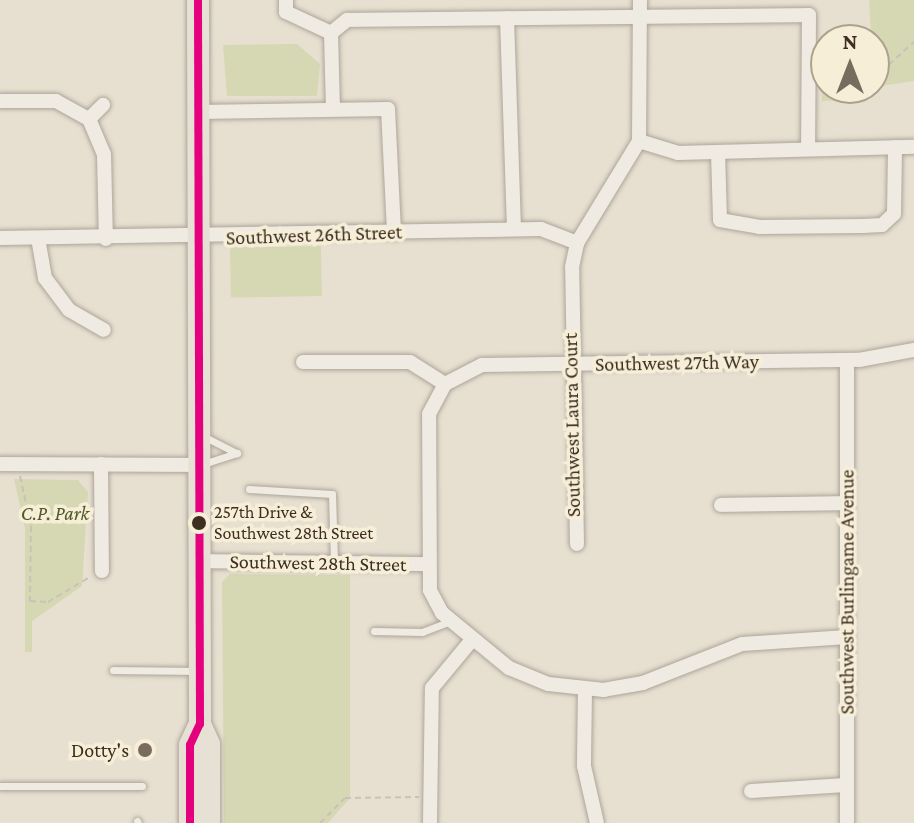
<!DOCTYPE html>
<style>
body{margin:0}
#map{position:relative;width:914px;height:823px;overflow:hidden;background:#e7e0d1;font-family:"Crimson Pro",serif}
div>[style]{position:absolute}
.green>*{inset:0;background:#d6d7b3;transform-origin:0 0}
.path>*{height:2px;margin-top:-1px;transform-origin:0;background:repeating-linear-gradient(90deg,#c8c2b9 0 6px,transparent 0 10px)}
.roads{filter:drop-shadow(0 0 2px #ada599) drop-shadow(0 0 2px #ada599)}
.service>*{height:7px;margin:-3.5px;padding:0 3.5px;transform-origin:3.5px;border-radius:3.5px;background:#efebe3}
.minor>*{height:14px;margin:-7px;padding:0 7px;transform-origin:7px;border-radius:7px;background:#efebe3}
.primary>*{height:22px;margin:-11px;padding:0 11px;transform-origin:11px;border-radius:11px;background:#e6e1d4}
.bus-1>*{height:8px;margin:-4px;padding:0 4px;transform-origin:4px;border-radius:4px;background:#e5007d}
.dots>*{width:22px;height:22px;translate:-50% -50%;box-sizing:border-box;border:4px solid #f7eed8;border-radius:50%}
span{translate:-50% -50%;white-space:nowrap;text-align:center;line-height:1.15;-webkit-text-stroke:7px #f7eed8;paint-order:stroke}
.bus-label{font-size:18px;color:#3d2e20}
.left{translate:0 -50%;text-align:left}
.street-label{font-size:20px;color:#3d2e20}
.park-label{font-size:20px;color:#4d5a26;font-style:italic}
.poi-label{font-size:20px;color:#3d2e20}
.right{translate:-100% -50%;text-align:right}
.north{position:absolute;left:810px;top:24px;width:80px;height:80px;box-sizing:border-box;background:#f7eed8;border:2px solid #ada18e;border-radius:50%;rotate:0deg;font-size:22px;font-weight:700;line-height:32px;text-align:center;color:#3d2e20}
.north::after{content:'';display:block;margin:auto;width:28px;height:36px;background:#786c5e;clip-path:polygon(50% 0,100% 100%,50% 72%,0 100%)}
</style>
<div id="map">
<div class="green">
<i style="clip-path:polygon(869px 0,914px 0,914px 81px,874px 87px)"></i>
<i style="clip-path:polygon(297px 44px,320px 64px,317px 96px,227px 96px,223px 45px)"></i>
<i style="clip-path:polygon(822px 88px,873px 88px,861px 100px,822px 101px)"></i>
<i style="left:321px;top:246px;width:50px;height:91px;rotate:89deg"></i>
<i style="clip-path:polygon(14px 479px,78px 480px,88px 492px,82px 586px,32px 621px,32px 652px,25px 652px,25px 528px)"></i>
<i style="clip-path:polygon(230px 574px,350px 575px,350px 798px,328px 823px,224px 823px,222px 582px)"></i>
</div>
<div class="path">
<i style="left:874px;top:78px;width:54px;rotate:-42deg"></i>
<i style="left:823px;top:93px;width:41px;rotate:-7deg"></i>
<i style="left:20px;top:476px;width:51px;rotate:77.6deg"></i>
<i style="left:31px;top:526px;width:75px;rotate:90.8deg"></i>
<i style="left:30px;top:601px;width:18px;rotate:3deg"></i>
<i style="left:48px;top:602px;width:49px;rotate:-30.8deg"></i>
<i style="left:320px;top:823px;width:35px;rotate:-45deg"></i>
<i style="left:345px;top:798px;width:74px;rotate:-0.8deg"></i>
</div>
<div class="roads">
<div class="service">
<i style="left:203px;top:436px;width:38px;rotate:27deg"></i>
<i style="left:203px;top:464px;width:36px;rotate:-18deg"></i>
<i style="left:249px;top:489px;width:83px;rotate:3.4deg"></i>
<i style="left:332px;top:494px;width:69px;rotate:88.3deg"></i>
<i style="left:374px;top:631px;width:48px;rotate:1.2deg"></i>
<i style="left:422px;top:632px;width:30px;rotate:-21deg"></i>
<i style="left:113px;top:670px;width:85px;rotate:0.7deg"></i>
<i style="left:0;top:786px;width:142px"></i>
<i style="left:137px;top:821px;width:2px;rotate:63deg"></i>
</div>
<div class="minor">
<i style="left:286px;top:0;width:12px;rotate:90deg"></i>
<i style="left:286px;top:12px;width:50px;rotate:25deg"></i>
<i style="left:331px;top:33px;width:21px;rotate:-39deg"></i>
<i style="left:347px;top:20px;width:462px;rotate:-0.6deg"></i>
<i style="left:809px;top:15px;width:133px;rotate:90.4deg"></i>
<i style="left:507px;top:18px;width:211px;rotate:88.1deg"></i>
<i style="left:331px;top:33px;width:76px;rotate:88.5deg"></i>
<i style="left:0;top:101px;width:56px"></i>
<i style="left:56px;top:101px;width:38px;rotate:29deg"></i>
<i style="left:89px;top:119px;width:38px;rotate:67deg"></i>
<i style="left:104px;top:154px;width:85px;rotate:88.7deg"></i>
<i style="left:199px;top:112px;width:189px;rotate:-0.9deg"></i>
<i style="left:388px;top:109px;width:124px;rotate:87.2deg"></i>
<i style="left:89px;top:119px;width:20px;rotate:-45deg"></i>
<i style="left:639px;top:141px;width:41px;rotate:17.1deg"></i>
<i style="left:678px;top:153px;width:236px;rotate:-1.5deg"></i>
<i style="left:718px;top:152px;width:68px;rotate:88.3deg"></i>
<i style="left:720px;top:220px;width:40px;rotate:10deg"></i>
<i style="left:759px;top:227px;width:104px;rotate:-0.6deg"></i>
<i style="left:863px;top:226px;width:19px;rotate:-3deg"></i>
<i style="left:882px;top:225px;width:16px;rotate:-43deg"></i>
<i style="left:894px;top:214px;width:67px;rotate:-89.1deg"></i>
<i style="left:0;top:238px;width:541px;rotate:-0.95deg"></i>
<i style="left:541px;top:229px;width:39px;rotate:21deg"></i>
<i style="left:38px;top:238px;width:41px;rotate:80.1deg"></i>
<i style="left:45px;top:278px;width:40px;rotate:53deg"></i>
<i style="left:69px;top:310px;width:40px;rotate:29.7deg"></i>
<i style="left:847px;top:360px;width:463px;rotate:90deg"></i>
<i style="left:303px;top:362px;width:107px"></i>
<i style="left:410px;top:362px;width:41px;rotate:32.2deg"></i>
<i style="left:0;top:464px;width:201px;rotate:0.3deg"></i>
<i style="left:101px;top:464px;width:107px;rotate:89.5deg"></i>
<i style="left:721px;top:505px;width:126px;rotate:-0.9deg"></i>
<i style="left:577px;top:544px;width:277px;rotate:-91deg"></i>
<i style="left:572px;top:267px;width:25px;rotate:-78deg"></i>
<i style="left:577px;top:243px;width:119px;rotate:-58.7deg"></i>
<i style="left:639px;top:141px;width:141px;rotate:-89.6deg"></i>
<i style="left:201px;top:561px;width:225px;rotate:0.8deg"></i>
<i style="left:847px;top:637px;width:105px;rotate:176.2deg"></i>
<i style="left:742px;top:644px;width:106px;rotate:158.5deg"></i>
<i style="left:643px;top:683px;width:40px;rotate:170deg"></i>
<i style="left:604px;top:690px;width:56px;rotate:-173.9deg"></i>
<i style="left:548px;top:684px;width:42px;rotate:-157.7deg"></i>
<i style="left:509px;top:668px;width:87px;rotate:-140.6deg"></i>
<i style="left:442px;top:613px;width:26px;rotate:-118deg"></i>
<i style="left:430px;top:590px;width:176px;rotate:-90.3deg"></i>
<i style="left:429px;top:414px;width:34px;rotate:-62deg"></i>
<i style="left:445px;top:384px;width:42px;rotate:-27.2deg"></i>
<i style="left:482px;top:365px;width:377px;rotate:-0.8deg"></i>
<i style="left:859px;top:360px;width:56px;rotate:-10.3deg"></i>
<i style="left:585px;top:690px;width:76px;rotate:90.8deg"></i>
<i style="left:584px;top:766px;width:58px;rotate:77.2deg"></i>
<i style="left:751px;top:791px;width:95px;rotate:-3.6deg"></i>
<i style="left:430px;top:823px;width:135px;rotate:-89.2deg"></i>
<i style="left:432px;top:688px;width:61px;rotate:-50.3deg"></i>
</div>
<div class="primary">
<i style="left:198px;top:0;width:724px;rotate:89.84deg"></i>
<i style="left:200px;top:724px;width:22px;rotate:66deg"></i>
<i style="left:209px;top:744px;width:79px;rotate:90deg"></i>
<i style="left:190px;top:823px;width:78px;rotate:-90deg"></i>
<i style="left:190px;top:745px;width:23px;rotate:-65deg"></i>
</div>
</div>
<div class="bus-1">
<i style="left:190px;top:823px;width:78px;rotate:-90deg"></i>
<i style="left:190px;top:745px;width:23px;rotate:-65deg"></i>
<i style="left:200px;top:724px;width:724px;rotate:-90.16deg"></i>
</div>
<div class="dots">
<i style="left:199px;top:523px;background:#3d2e20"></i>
<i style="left:145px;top:750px;background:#786c5e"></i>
</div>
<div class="bus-label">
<span class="left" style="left:214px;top:523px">257th Drive &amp;<br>Southwest 28th Street</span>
</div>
<div class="street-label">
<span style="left:314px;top:235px;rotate:-2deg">Southwest 26th Street</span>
<span style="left:677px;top:363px;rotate:-1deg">Southwest 27th Way</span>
<span style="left:572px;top:425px;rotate:-91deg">Southwest Laura Court</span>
<span style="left:318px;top:563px;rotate:1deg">Southwest 28th Street</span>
<span style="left:847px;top:592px;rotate:-90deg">Southwest Burlingame Avenue</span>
</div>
<div class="park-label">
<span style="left:55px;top:513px">C.P. Park</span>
</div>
<div class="poi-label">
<span class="right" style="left:129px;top:750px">Dotty's</span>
</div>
<div class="north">N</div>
</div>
